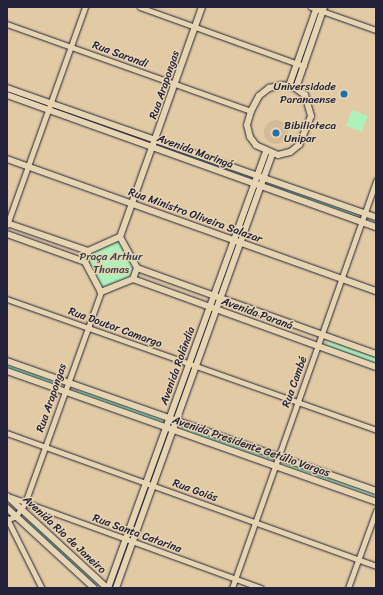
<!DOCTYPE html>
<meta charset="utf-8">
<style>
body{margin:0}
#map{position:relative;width:383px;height:595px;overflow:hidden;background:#e1caa4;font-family:Sriracha,sans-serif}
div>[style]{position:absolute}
.built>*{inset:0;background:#d3bb97}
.round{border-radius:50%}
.green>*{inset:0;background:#aff1ba;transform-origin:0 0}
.roads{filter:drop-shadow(0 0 1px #22223b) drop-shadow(0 0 1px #22223b)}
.street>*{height:4.5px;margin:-2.25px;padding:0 2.25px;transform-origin:2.25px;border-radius:2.25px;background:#e7d4b1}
.secondary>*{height:6px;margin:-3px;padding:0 3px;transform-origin:3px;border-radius:3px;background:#e7d4b1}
.dots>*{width:11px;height:11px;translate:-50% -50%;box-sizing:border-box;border:2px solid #e7d4b1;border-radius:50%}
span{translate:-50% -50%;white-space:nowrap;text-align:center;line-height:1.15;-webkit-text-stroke:3px #e7d4b1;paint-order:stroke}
.street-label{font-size:11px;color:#22223b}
.poi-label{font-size:11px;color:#22223b}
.right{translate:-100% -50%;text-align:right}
.left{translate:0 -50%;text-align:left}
.park-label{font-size:11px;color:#37414e}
.frame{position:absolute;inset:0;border:8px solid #22223b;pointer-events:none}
</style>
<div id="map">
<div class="built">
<i class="round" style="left:264px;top:120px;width:24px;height:24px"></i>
</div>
<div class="green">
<i style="left:352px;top:110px;width:17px;height:17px;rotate:21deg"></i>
<i style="clip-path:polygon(160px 142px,250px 175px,248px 178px,159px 146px)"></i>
<i style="left:268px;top:183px;width:93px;height:3px;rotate:19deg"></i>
<i style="clip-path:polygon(120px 237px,137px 268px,133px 279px,101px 292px,85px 262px,88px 251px)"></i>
<i style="left:329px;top:341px;width:50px;height:5px;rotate:20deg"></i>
<i style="clip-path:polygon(7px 364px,58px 382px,58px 385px,7px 369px)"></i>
<i style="clip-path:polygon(77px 389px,162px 418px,163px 420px,161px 423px,77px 393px)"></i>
<i style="clip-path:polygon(184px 426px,270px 456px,271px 460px,182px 430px)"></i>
<i style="left:287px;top:462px;width:93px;height:4px;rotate:19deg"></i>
<i style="clip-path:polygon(29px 519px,100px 584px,99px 587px,27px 523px)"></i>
</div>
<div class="roads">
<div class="street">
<i style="left:140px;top:7px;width:174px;rotate:19.8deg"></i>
<i style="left:311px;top:7px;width:69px;rotate:19.5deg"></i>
<i style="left:7px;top:24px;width:259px;rotate:19.6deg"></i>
<i style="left:7px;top:225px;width:232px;rotate:-70.3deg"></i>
<i style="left:7px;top:299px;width:392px;rotate:19.5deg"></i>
<i style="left:7px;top:433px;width:392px;rotate:19.8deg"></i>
<i style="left:11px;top:497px;width:266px;rotate:20deg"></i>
<i style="left:7px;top:518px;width:78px;rotate:63.4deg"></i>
<i style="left:7px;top:520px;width:10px;rotate:-24deg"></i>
<i style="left:16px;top:516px;width:16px;rotate:-55deg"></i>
<i style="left:25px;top:503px;width:224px;rotate:-70.2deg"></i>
<i style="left:232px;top:588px;width:432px;rotate:-70.5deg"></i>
<i style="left:348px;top:588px;width:82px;rotate:-70deg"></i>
</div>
<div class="secondary">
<i style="left:282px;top:85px;width:12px;rotate:9deg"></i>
<i style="left:294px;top:87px;width:14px;rotate:36deg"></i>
<i style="left:305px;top:95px;width:22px;rotate:74deg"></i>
<i style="left:311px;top:116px;width:31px;rotate:112deg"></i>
<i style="left:299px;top:145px;width:11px;rotate:142deg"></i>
<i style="left:290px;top:152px;width:12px;rotate:166deg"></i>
<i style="left:278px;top:155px;width:24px;rotate:-156deg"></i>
<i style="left:256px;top:145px;width:10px;rotate:-127deg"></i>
<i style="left:250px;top:137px;width:12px;rotate:-104deg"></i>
<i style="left:247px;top:125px;width:15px;rotate:-74deg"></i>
<i style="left:251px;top:111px;width:17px;rotate:-62deg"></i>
<i style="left:259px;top:96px;width:13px;rotate:-39deg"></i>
<i style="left:269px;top:88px;width:13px;rotate:-13deg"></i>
<i style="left:289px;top:86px;width:84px;rotate:-70.5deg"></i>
<i style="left:7px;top:88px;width:391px;rotate:19.3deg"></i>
<i style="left:296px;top:88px;width:86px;rotate:-70.9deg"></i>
<i style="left:7px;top:95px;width:392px;rotate:19.7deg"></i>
<i style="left:7px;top:159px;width:392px;rotate:19.7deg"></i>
<i style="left:7px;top:223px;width:86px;rotate:19.1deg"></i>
<i style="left:7px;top:234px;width:83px;rotate:19.7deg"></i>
<i style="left:120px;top:237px;width:244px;rotate:-70.4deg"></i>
<i style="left:120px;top:237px;width:35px;rotate:61deg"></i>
<i style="left:137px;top:268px;width:12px;rotate:110deg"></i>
<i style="left:133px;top:279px;width:35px;rotate:158deg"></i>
<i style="left:101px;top:292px;width:34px;rotate:-118deg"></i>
<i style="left:85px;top:262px;width:11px;rotate:-75deg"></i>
<i style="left:88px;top:251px;width:35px;rotate:-24deg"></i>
<i style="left:137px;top:268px;width:254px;rotate:19.8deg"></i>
<i style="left:133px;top:279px;width:258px;rotate:19.9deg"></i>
<i style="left:7px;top:361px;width:391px;rotate:19.4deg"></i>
<i style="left:7px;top:371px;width:392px;rotate:19.5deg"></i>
<i style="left:7px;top:496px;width:136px;rotate:42.6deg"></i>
<i style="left:7px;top:508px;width:118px;rotate:42.6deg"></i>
<i style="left:108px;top:588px;width:464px;rotate:-70.1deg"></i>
<i style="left:116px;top:588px;width:461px;rotate:-70.2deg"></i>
</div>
</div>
<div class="dots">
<i style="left:344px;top:94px;background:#1f6fb2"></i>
<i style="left:276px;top:133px;background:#1f6fb2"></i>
</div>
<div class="street-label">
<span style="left:120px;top:55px;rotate:20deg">Rua Sarandi</span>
<span style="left:165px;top:85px;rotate:-71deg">Rua Arapongas</span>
<span style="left:195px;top:152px;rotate:20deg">Avenida Maringá</span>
<span style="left:195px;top:216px;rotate:20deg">Rua Ministro Oliveira Salazar</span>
<span style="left:257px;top:314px;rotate:20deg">Avenida Paraná</span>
<span style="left:115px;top:328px;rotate:20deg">Rua Doutor Camargo</span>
<span style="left:178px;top:366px;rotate:-70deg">Avenida Rolândia</span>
<span style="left:295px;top:382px;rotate:-70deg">Rua Cambé</span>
<span style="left:52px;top:398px;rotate:-71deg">Rua Arapongas</span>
<span style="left:251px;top:447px;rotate:19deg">Avenida Presidente Getúlio Vargas</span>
<span style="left:195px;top:491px;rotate:20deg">Rua Goiás</span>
<span style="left:137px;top:534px;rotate:20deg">Rua Santa Catarina</span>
<span style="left:64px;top:535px;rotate:43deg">Avenida Rio de Janeiro</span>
</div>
<div class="poi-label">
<span class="right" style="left:336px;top:94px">Universidade<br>Paranaense</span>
<span class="left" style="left:284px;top:133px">Bibilioteca<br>Unipar</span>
</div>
<div class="park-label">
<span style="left:111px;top:264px">Praça Arthur<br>Thomas</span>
</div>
<div class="frame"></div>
</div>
